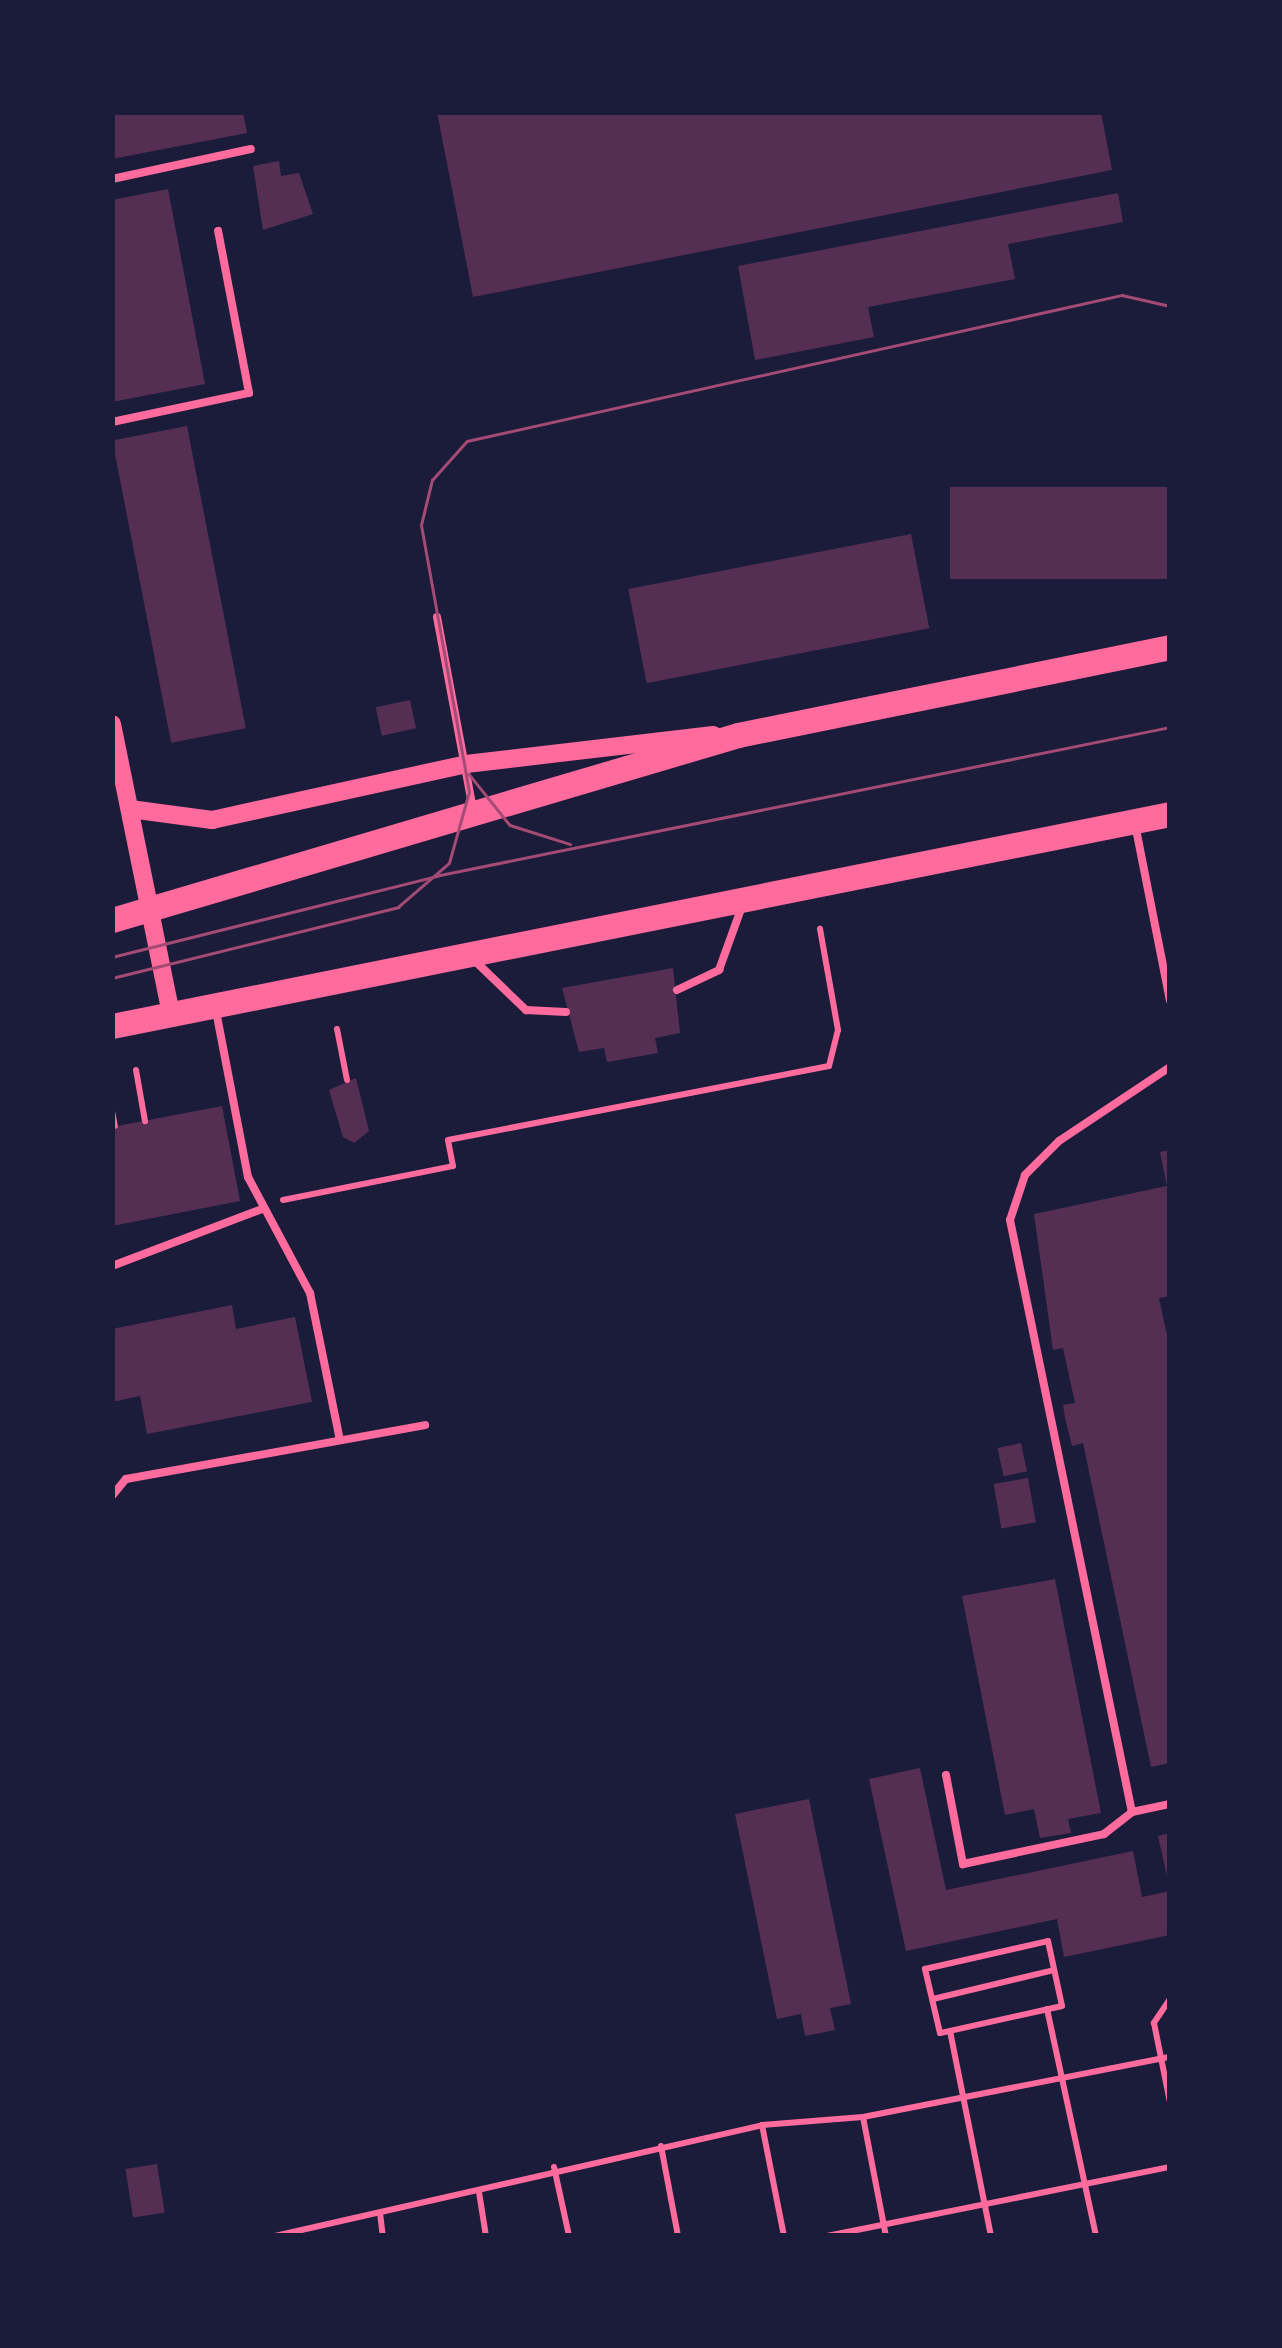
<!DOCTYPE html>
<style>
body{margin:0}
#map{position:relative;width:1282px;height:2348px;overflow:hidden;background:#1b1b3a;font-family:"Sofia Sans Condensed",sans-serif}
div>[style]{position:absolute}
.building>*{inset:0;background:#542f53;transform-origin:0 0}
.path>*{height:6px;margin:-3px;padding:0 3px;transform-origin:3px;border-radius:3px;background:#ff6b9d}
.service>*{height:8px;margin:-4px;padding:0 4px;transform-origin:4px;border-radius:4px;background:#ff6b9d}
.tertiary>*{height:18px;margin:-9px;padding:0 9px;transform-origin:9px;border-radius:9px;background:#ff6b9d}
.primary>*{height:25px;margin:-12.5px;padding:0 12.5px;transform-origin:12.5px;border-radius:12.5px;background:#ff6b9d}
.tram>*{height:2.5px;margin:-1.25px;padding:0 1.25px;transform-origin:1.25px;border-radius:1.25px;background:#a44b75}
span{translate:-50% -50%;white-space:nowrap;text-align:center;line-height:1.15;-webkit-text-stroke:8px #1b1b3a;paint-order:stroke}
.frame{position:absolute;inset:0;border:115px solid #1b1b3a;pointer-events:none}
</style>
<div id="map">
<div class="building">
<i style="clip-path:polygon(112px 112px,243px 112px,247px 133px,112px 159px)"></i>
<i style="clip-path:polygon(437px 112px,1101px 112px,1112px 170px,473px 297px)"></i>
<i style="clip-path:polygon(279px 161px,281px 176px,299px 173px,313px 214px,263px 230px,253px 166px)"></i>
<i style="clip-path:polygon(168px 189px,205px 384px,112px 402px,112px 200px)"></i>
<i style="clip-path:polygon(1118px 193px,1123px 222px,1008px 244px,1015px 279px,868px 307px,874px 337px,755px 360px,738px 266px)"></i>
<i style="left:187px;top:426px;width:308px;height:76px;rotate:79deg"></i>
<i style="left:1170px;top:487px;width:92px;height:220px;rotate:90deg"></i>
<i style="left:911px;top:534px;width:96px;height:288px;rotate:79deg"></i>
<i style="left:410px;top:700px;width:29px;height:35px;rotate:78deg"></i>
<i style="clip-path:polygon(673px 968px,680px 1033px,655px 1038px,658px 1053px,607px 1062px,604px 1048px,579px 1052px,562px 988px)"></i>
<i style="clip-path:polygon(356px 1078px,369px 1131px,354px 1143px,343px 1137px,329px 1090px)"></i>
<i style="clip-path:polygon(222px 1106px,240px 1201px,112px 1226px,112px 1127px)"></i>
<i style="clip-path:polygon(1170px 1150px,1170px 1296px,1159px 1298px,1170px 1349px,1170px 1763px,1151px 1767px,1083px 1443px,1072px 1446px,1065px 1418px,1063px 1405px,1075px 1403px,1063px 1348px,1053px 1350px,1034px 1214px,1167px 1186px,1160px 1152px)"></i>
<i style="clip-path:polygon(232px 1305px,236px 1329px,295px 1317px,312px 1402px,147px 1434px,140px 1396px,112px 1402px,112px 1329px)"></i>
<i style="left:1021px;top:1443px;width:29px;height:24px;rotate:78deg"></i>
<i style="left:1028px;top:1478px;width:45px;height:35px;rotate:80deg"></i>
<i style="clip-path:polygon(1055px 1579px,1101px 1813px,1068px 1819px,1071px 1833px,1040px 1838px,1034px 1809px,1005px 1815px,962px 1596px)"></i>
<i style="clip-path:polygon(920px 1768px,946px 1890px,1133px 1851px,1142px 1897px,1170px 1891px,1170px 1935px,1064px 1957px,1057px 1919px,906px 1951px,869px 1779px)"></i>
<i style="clip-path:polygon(809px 1799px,851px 2004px,830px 2008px,835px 2030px,805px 2036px,801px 2014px,777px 2019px,735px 1814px)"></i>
<i style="clip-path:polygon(1170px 1833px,1170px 1881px,1168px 1881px,1158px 1836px)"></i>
<i style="left:157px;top:2164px;width:49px;height:32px;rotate:81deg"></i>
</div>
<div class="path">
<i style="left:337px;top:1029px;width:52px;rotate:78.9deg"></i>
<i style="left:136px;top:1070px;width:52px;rotate:80deg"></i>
<i style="left:112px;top:1111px;width:15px;rotate:79deg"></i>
<i style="left:283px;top:1200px;width:173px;rotate:-11.3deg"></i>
<i style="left:453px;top:1166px;width:26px;rotate:-101deg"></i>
<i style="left:448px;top:1140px;width:388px;rotate:-11deg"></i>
<i style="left:829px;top:1066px;width:37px;rotate:-76deg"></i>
<i style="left:838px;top:1030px;width:103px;rotate:-100.1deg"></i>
<i style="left:1048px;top:1941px;width:66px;rotate:77.8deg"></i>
<i style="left:1062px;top:2006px;width:125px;rotate:167.5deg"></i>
<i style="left:940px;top:2033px;width:66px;rotate:-103.2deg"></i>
<i style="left:925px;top:1969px;width:126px;rotate:-12.8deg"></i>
<i style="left:933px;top:1999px;width:124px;rotate:-13.5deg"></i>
<i style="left:1170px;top:1999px;width:29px;rotate:124deg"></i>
<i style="left:1154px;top:2023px;width:81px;rotate:78.6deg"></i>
<i style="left:1047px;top:2009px;width:232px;rotate:77.8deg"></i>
<i style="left:950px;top:2031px;width:209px;rotate:78.7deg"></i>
<i style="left:863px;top:2117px;width:121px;rotate:79.1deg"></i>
<i style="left:762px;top:2125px;width:113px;rotate:78.8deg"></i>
<i style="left:661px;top:2146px;width:92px;rotate:79.3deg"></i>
<i style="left:554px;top:2167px;width:71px;rotate:77.7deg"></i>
<i style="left:479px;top:2192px;width:45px;rotate:81deg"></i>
<i style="left:380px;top:2213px;width:23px;rotate:83deg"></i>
<i style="left:275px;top:2236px;width:499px;rotate:-12.8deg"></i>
<i style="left:762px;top:2125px;width:101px;rotate:-4.5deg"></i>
<i style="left:863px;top:2117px;width:313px;rotate:-11.1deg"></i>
<i style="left:827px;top:2236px;width:350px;rotate:-11.4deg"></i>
</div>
<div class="service">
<i style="left:112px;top:179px;width:142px;rotate:-12.2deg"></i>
<i style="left:112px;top:422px;width:140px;rotate:-12deg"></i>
<i style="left:249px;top:393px;width:165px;rotate:-100.8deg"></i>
<i style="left:437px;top:617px;width:195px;rotate:79.4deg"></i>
<i style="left:1135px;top:824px;width:180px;rotate:78.8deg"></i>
<i style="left:473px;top:959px;width:74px;rotate:43.9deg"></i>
<i style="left:526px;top:1010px;width:40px;rotate:2.9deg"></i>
<i style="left:677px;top:990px;width:47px;rotate:-25.5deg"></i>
<i style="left:719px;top:970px;width:68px;rotate:-70.2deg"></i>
<i style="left:216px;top:1011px;width:169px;rotate:79.1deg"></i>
<i style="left:248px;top:1177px;width:132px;rotate:61.9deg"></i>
<i style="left:310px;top:1293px;width:150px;rotate:78.5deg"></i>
<i style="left:1170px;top:1067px;width:133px;rotate:146.3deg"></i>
<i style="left:1059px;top:1141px;width:48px;rotate:135deg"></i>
<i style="left:1025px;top:1175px;width:47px;rotate:108.4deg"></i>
<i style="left:1010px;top:1220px;width:604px;rotate:78.36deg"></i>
<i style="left:1132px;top:1812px;width:39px;rotate:-12deg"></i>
<i style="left:112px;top:1266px;width:160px;rotate:-20.8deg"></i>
<i style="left:112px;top:1496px;width:22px;rotate:-51deg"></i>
<i style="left:126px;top:1479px;width:304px;rotate:-10.2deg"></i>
<i style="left:946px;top:1775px;width:91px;rotate:79.2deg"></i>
<i style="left:963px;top:1864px;width:144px;rotate:-12deg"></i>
<i style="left:1104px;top:1834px;width:36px;rotate:-38deg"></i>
</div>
<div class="tertiary">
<i style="left:112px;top:724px;width:297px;rotate:78.5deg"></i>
<i style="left:130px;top:809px;width:83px;rotate:7.6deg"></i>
<i style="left:212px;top:820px;width:260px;rotate:-12.4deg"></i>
<i style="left:466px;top:764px;width:249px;rotate:-6.7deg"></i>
</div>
<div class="primary">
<i style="left:112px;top:920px;width:653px;rotate:-16.46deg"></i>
<i style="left:738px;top:735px;width:441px;rotate:-11.5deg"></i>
<i style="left:112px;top:1026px;width:1079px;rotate:-11.33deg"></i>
</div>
<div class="tram">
<i style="left:469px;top:774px;width:65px;rotate:51.2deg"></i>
<i style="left:510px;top:825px;width:63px;rotate:17.6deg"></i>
<i style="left:112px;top:957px;width:338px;rotate:-14deg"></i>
<i style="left:440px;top:875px;width:745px;rotate:-11.46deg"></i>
<i style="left:112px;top:978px;width:295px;rotate:-13.9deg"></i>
<i style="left:398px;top:907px;width:67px;rotate:-40.8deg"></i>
<i style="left:449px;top:863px;width:74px;rotate:-74.3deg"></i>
<i style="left:469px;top:792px;width:271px;rotate:-100.2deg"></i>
<i style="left:421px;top:525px;width:46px;rotate:-76.3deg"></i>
<i style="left:432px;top:480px;width:52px;rotate:-48.1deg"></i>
<i style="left:467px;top:441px;width:671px;rotate:-12.57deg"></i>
<i style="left:1122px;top:295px;width:49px;rotate:12.9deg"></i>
</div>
<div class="frame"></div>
</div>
